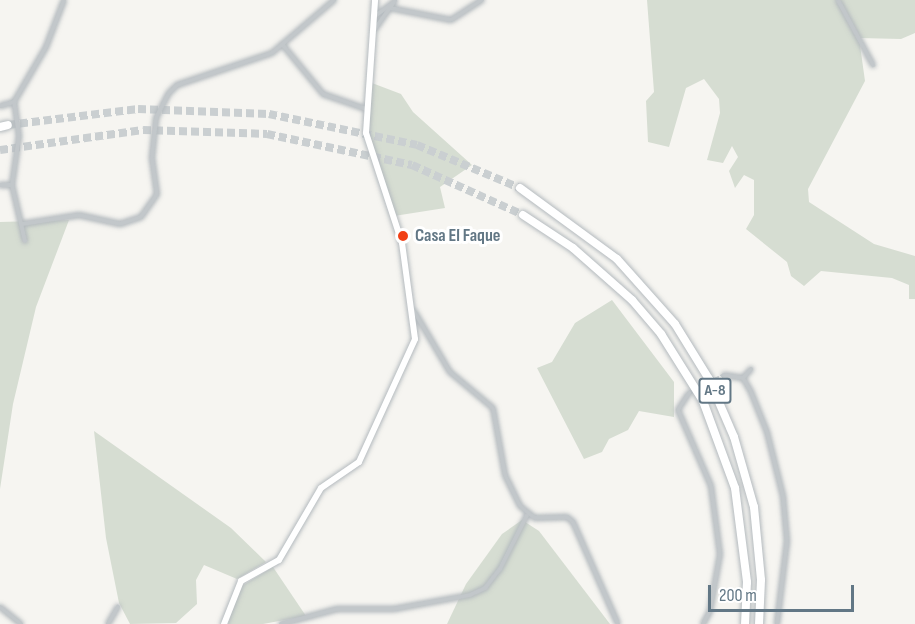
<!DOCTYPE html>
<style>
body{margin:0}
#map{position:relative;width:915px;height:624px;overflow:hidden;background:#f6f5f1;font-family:"Sofia Sans Condensed",sans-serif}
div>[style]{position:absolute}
.green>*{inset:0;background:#d6ddd2}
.street-tunnel>*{height:4px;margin-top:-2px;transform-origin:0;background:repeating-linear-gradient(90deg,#cacfd1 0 4px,transparent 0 6px)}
.highway-tunnel>*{height:8px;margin-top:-4px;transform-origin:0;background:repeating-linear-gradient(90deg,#cacfd1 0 8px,transparent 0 12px)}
.roads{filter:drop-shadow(0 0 2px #b4babe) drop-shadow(0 0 2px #b4babe)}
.street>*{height:4px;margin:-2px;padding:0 2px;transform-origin:2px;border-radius:2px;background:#c2c7ca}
.secondary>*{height:6px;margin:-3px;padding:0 3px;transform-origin:3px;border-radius:3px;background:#fff}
.highway>*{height:8px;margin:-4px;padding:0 4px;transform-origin:4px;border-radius:4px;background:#fff}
.dots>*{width:16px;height:16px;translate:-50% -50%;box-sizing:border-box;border:3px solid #fff;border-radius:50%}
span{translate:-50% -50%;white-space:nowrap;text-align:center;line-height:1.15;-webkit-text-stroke:6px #fff;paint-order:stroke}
.shield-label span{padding:2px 4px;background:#fff;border:2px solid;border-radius:4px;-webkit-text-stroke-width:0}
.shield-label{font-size:16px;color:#627785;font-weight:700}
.poi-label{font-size:18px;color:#627785;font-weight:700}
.left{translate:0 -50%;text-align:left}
.scale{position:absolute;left:708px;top:585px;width:146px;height:27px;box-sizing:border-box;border:3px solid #627785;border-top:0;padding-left:8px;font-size:18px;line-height:21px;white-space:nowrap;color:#627785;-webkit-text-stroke:4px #fff;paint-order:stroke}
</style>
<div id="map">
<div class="green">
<i style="clip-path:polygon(647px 0,915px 0,915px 33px,901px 39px,859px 38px,865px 81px,808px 189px,809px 202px,874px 244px,915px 256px,915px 299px,909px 299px,909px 285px,892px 278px,821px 271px,804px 286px,791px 276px,787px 262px,746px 229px,754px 215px,754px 180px,744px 175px,735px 188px,729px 171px,738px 157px,732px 146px,723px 163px,707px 160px,720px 113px,719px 99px,704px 79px,686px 88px,669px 147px,648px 142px,646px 101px,654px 92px)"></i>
<i style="clip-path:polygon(372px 83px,401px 94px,413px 112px,472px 165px,440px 187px,445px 208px,394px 216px,369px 132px)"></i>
<i style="clip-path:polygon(69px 220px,36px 307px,13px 404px,0 489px,0 222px)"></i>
<i style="clip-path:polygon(612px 300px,674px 382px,674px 417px,639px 411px,628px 430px,609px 439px,602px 452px,584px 459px,537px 368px,552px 362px,575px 323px)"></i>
<i style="clip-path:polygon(94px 431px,231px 528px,266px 562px,237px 579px,204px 565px,196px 580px,197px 604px,176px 623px,130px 624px,119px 603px,106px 538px)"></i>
<i style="clip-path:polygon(522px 520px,539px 531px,610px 624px,447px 624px,466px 584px,502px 534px)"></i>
<i style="clip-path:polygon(273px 567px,306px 616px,263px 624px,228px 624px,240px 587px)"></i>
</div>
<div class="street-tunnel">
<i style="left:689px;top:393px;width:39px;rotate:-27deg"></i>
</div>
<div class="highway-tunnel">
<i style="left:8px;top:125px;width:131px;rotate:-7deg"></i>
<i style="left:138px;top:109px;width:131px;rotate:2.2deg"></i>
<i style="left:269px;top:114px;width:151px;rotate:11.8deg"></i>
<i style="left:417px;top:145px;width:112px;rotate:22.7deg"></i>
<i style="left:0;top:150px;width:144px;rotate:-8deg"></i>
<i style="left:143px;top:130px;width:124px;rotate:1.8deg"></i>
<i style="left:267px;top:134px;width:148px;rotate:12.1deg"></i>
<i style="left:412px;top:165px;width:122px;rotate:24.2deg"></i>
</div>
<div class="roads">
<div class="street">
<i style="left:838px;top:0;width:74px;rotate:61.7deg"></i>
<i style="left:390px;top:8px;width:62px;rotate:11.1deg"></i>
<i style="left:451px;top:20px;width:37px;rotate:-33deg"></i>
<i style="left:375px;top:16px;width:22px;rotate:-36deg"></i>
<i style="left:375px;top:29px;width:35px;rotate:-55deg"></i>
<i style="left:282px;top:44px;width:65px;rotate:50.6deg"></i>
<i style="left:323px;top:94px;width:46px;rotate:19.2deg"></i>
<i style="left:0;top:106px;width:15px;rotate:-16deg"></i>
<i style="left:0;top:185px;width:12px"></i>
<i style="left:22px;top:224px;width:58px;rotate:-9deg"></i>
<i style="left:79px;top:215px;width:42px;rotate:12.4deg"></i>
<i style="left:120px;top:224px;width:22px;rotate:-18deg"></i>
<i style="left:141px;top:217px;width:28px;rotate:-55deg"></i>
<i style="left:157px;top:194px;width:37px;rotate:-98deg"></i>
<i style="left:152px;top:157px;width:39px;rotate:-84deg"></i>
<i style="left:156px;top:118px;width:28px;rotate:-63deg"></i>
<i style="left:169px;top:93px;width:11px;rotate:-45deg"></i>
<i style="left:177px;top:85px;width:100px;rotate:-18.6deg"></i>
<i style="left:272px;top:53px;width:82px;rotate:-40.5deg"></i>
<i style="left:25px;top:241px;width:57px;rotate:-103.1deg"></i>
<i style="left:12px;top:185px;width:49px;rotate:-81.9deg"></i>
<i style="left:19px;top:136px;width:34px;rotate:-98deg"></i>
<i style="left:14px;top:102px;width:64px;rotate:-59.8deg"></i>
<i style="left:46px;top:47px;width:50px;rotate:-69deg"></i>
<i style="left:414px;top:311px;width:71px;rotate:59.5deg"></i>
<i style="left:450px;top:372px;width:56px;rotate:39.9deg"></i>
<i style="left:493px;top:408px;width:68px;rotate:79.8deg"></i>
<i style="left:505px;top:475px;width:34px;rotate:64deg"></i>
<i style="left:520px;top:506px;width:19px;rotate:39deg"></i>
<i style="left:535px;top:518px;width:32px;rotate:-2deg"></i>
<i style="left:567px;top:517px;width:8px;rotate:40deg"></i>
<i style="left:573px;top:522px;width:111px;rotate:66.2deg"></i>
<i style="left:724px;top:375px;width:19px;rotate:9deg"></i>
<i style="left:743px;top:378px;width:16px;rotate:60deg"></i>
<i style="left:751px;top:392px;width:43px;rotate:68.2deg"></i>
<i style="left:767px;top:432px;width:66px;rotate:76deg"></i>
<i style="left:783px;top:496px;width:45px;rotate:84.9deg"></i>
<i style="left:787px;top:541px;width:84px;rotate:96.9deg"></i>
<i style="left:743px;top:378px;width:12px;rotate:-48deg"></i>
<i style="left:689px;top:393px;width:20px;rotate:123deg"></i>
<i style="left:678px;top:410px;width:83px;rotate:66.5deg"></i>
<i style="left:711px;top:486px;width:69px;rotate:82.5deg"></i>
<i style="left:720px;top:554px;width:58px;rotate:100deg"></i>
<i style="left:710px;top:611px;width:15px;rotate:118deg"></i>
<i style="left:0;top:607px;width:27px;rotate:39deg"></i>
<i style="left:108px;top:624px;width:20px;rotate:-60deg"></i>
<i style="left:281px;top:624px;width:58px;rotate:-15deg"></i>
<i style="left:337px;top:609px;width:57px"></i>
<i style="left:394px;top:609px;width:77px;rotate:-10.4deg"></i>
<i style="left:470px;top:595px;width:17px;rotate:-25deg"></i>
<i style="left:485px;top:588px;width:24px;rotate:-52deg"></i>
<i style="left:500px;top:569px;width:60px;rotate:-63.4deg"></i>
</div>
<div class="secondary">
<i style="left:224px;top:624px;width:46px;rotate:-68.4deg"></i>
<i style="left:241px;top:581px;width:43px;rotate:-28.9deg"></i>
<i style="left:279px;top:560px;width:83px;rotate:-59.7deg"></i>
<i style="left:321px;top:488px;width:46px;rotate:-34.4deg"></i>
<i style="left:359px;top:462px;width:135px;rotate:-65.5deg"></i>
<i style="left:415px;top:339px;width:97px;rotate:-97.7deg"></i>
<i style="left:402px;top:243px;width:116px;rotate:-108.1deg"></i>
<i style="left:366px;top:133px;width:133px;rotate:-86.1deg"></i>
</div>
<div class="highway">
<i style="left:0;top:127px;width:8px;rotate:-14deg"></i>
<i style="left:520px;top:188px;width:120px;rotate:36.2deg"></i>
<i style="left:617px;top:259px;width:87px;rotate:48.3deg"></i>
<i style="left:675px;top:324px;width:65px;rotate:58.3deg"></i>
<i style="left:709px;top:379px;width:63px;rotate:66.7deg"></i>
<i style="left:734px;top:437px;width:73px;rotate:74.1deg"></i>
<i style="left:754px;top:507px;width:73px;rotate:84.5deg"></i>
<i style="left:761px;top:580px;width:44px;rotate:92.6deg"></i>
<i style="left:523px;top:215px;width:60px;rotate:33.4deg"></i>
<i style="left:573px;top:248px;width:79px;rotate:41.4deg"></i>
<i style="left:632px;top:300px;width:45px;rotate:49.5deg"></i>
<i style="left:661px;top:334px;width:79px;rotate:57.9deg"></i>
<i style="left:703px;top:401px;width:93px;rotate:69.8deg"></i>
<i style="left:735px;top:488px;width:95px;rotate:82.7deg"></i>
<i style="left:747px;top:582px;width:42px;rotate:92.7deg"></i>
</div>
</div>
<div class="dots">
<i style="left:403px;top:236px;background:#f14016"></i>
</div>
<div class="shield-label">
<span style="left:715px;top:391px">A-8</span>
</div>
<div class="poi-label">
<span class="left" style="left:415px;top:236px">Casa El Faque</span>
</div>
<div class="scale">200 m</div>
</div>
